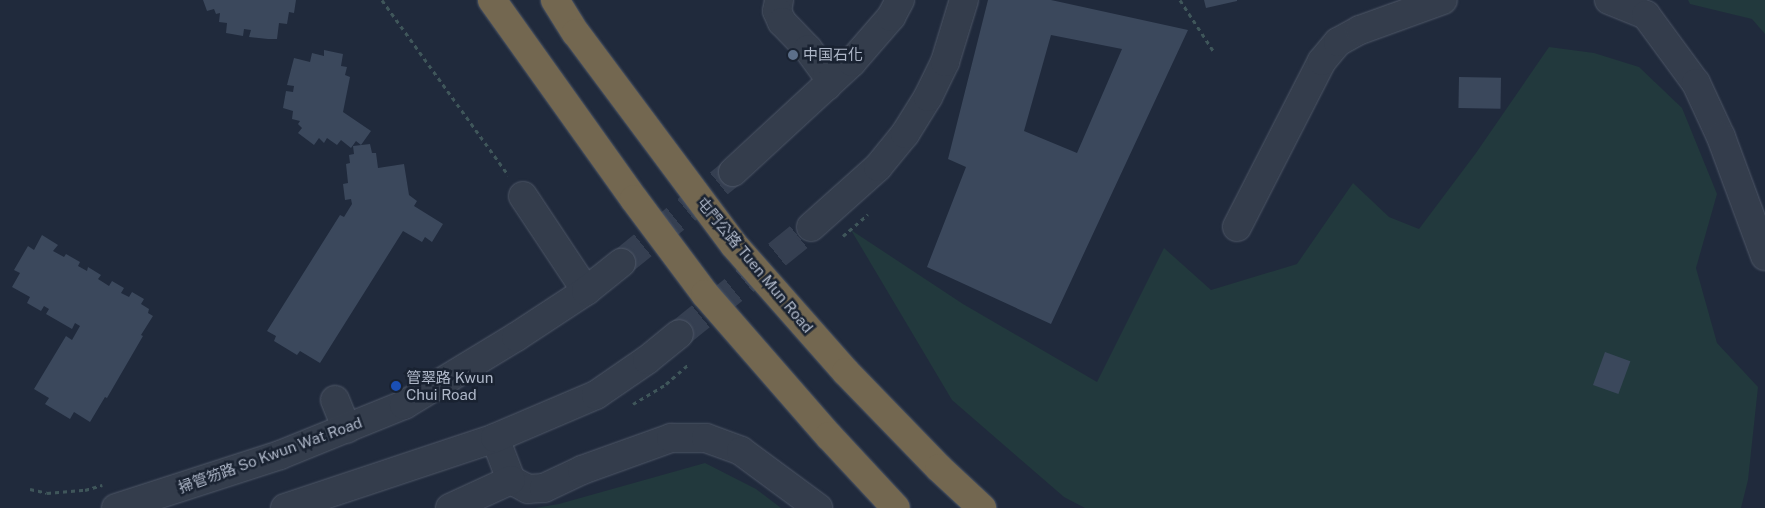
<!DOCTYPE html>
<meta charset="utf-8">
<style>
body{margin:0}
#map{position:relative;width:1765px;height:508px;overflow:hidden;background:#202a3c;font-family:"Public Sans","Noto Sans TC",sans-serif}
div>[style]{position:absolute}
.green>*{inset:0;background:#22393d}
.building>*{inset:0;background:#3b485c;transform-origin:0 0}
.minor-tunnel>*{height:28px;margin-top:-14px;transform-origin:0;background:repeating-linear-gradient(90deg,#353f51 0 28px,transparent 0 42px)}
.path>*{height:3px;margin-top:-1.5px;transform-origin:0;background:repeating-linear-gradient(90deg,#3f565a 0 4px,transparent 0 8px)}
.roads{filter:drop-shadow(0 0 1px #4e5767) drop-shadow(0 0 1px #4e5767)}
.minor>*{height:28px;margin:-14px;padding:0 14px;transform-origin:14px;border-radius:14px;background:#343d4c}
.highway>*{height:28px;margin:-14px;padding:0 14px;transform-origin:14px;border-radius:14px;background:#736750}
.dots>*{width:14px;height:14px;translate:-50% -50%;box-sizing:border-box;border:2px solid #192231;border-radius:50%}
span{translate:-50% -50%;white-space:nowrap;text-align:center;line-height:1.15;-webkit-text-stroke:5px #192231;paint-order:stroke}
.poi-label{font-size:15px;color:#aeb7c8}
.left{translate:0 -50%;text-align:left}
.street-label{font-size:15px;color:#aeb7c8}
</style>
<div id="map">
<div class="green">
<i style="clip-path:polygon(1688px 0,1765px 0,1765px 34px,1752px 19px,1690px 4px)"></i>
<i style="clip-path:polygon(1549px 47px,1594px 53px,1639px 67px,1682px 108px,1717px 194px,1696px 268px,1717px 343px,1758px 387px,1748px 480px,1741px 508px,1085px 508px,1064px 497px,952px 400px,851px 230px,963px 304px,1097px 382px,1164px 248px,1211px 290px,1297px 264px,1353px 183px,1389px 217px,1419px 229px,1476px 153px)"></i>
<i style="clip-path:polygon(705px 463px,756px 489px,781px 508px,535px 508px,559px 504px)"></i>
</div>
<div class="building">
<i style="clip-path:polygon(203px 0,296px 0,294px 13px,289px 12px,287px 24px,279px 23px,277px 39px,268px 39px,249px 37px,251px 30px,244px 29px,243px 36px,226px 33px,227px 23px,219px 22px,220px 13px,216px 14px,214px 9px,207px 11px)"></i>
<i style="clip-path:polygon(evenodd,988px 0,1051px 0,1188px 30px,1051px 324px,927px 267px,966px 167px,948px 159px,988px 0,1051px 35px,1122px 49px,1077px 153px,1024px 131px,1051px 35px)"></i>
<i style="clip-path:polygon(1204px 0,1237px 0,1237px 1px,1206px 8px)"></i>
<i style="clip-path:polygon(324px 50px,343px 54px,341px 66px,347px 67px,345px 75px,350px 77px,343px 112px,371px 131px,361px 145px,356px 141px,351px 148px,341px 140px,337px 145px,327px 138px,324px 143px,319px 138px,314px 145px,298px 133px,302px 128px,298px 124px,300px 121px,292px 119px,293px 111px,283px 108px,286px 91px,293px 92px,294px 86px,287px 85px,294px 58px,310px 62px,312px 53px,324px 56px)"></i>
<i style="left:1459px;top:77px;width:42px;height:31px;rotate:1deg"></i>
<i style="clip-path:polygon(370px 144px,372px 153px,376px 153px,378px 168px,404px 164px,409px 195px,417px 201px,414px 206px,443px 224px,432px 242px,425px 237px,422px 242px,403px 231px,320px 363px,300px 351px,297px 355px,274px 341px,276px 336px,267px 331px,340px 215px,344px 217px,352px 204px,351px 199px,345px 200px,343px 184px,348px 183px,346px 164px,350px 163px,349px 155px,354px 154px,353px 146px)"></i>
<i style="clip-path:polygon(42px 235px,58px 245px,53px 251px,64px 257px,66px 254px,80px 262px,78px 266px,87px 271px,88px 267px,101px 275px,98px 279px,109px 286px,112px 281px,124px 288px,121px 293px,129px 297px,132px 292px,144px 299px,141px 304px,149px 309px,148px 313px,153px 316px,141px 335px,143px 336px,107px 398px,105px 397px,90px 422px,74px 412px,70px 419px,45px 404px,49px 398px,34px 389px,66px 336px,72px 340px,80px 326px,75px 323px,72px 329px,46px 314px,49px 309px,44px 306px,41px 311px,27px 303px,30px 297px,12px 287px,20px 273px,14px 270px,28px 246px,34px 250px)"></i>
<i style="left:1605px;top:352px;width:27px;height:35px;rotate:20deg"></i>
</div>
<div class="minor-tunnel">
<i style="left:621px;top:263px;width:144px;rotate:-39.1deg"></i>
<i style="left:679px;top:334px;width:170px;rotate:-39deg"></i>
</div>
<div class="path">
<i style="left:382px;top:0;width:216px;rotate:54.2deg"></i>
<i style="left:1180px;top:0;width:62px;rotate:56.8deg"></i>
<i style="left:843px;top:236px;width:33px;rotate:-41deg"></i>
<i style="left:633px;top:404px;width:39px;rotate:-31deg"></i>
<i style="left:666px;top:384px;width:29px;rotate:-41deg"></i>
<i style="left:30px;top:489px;width:17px;rotate:13deg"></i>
<i style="left:47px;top:493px;width:38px;rotate:-5deg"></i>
<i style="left:85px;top:490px;width:18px;rotate:-16deg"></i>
</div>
<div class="roads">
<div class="minor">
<i style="left:779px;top:0;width:11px;rotate:100deg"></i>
<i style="left:777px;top:11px;width:12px;rotate:66deg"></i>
<i style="left:782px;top:22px;width:37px;rotate:46deg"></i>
<i style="left:808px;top:49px;width:32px;rotate:54deg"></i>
<i style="left:827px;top:75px;width:11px;rotate:90deg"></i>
<i style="left:1609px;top:0;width:40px;rotate:22deg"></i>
<i style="left:1646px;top:15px;width:84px;rotate:53.7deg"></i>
<i style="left:1696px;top:83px;width:60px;rotate:65.2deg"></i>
<i style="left:1721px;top:137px;width:127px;rotate:69.7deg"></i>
<i style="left:733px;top:172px;width:162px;rotate:-42.7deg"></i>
<i style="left:852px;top:62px;width:60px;rotate:-49.1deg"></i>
<i style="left:891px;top:17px;width:19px;rotate:-62deg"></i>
<i style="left:523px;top:196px;width:114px;rotate:56.4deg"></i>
<i style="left:811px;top:227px;width:90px;rotate:-41.8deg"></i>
<i style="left:878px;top:167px;width:43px;rotate:-50.7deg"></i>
<i style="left:905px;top:134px;width:44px;rotate:-58.1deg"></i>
<i style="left:928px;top:97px;width:39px;rotate:-64deg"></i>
<i style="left:945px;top:62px;width:65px;rotate:-73deg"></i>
<i style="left:1237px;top:227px;width:186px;rotate:-62.9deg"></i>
<i style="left:1322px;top:61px;width:25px;rotate:-50deg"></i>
<i style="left:1338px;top:42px;width:25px;rotate:-29deg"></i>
<i style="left:1360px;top:30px;width:88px;rotate:-19.9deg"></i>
<i style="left:335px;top:400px;width:31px;rotate:68deg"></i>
<i style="left:495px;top:438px;width:45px;rotate:69.1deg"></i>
<i style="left:511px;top:480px;width:19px;rotate:28deg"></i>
<i style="left:528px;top:489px;width:16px;rotate:-4deg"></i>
<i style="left:544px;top:488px;width:42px;rotate:-25.3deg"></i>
<i style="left:582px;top:470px;width:95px;rotate:-19.8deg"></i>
<i style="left:671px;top:438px;width:35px"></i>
<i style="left:706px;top:438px;width:37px;rotate:20deg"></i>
<i style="left:741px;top:451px;width:96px;rotate:36.5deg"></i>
<i style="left:116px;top:508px;width:172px;rotate:-17.9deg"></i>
<i style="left:280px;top:455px;width:134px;rotate:-22deg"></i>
<i style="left:404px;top:405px;width:131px;rotate:-31.3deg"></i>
<i style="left:516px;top:337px;width:84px;rotate:-33.3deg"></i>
<i style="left:586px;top:291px;width:45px;rotate:-38.7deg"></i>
<i style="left:285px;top:508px;width:221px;rotate:-18.4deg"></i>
<i style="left:495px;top:438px;width:110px;rotate:-23.1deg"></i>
<i style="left:596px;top:395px;width:62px;rotate:-34.5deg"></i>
<i style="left:647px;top:360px;width:41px;rotate:-39.1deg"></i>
<i style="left:450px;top:508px;width:67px;rotate:-24.7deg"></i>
</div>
<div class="highway">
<i style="left:492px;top:0;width:244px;rotate:54.5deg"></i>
<i style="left:634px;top:199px;width:119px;rotate:53.2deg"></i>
<i style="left:705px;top:294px;width:189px;rotate:48.9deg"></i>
<i style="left:829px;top:436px;width:98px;rotate:47.1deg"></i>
<i style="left:555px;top:0;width:39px;rotate:58deg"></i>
<i style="left:576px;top:33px;width:264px;rotate:53.3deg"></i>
<i style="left:734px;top:245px;width:169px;rotate:48.6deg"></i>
<i style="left:846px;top:372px;width:134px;rotate:45.9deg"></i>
<i style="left:939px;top:468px;width:59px;rotate:42.9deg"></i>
</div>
</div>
<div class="dots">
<i style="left:793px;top:55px;background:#5c6f8a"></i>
<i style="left:396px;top:386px;background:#1a4fb4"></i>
</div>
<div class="poi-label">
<span class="left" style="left:803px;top:55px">中国石化</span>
<span class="left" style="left:406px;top:386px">管翠路 Kwun<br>Chui Road</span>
</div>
<div class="street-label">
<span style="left:755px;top:265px;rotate:50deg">屯門公路 Tuen Mun Road</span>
<span style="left:270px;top:455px;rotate:-20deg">掃管笏路 So Kwun Wat Road</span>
</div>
</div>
